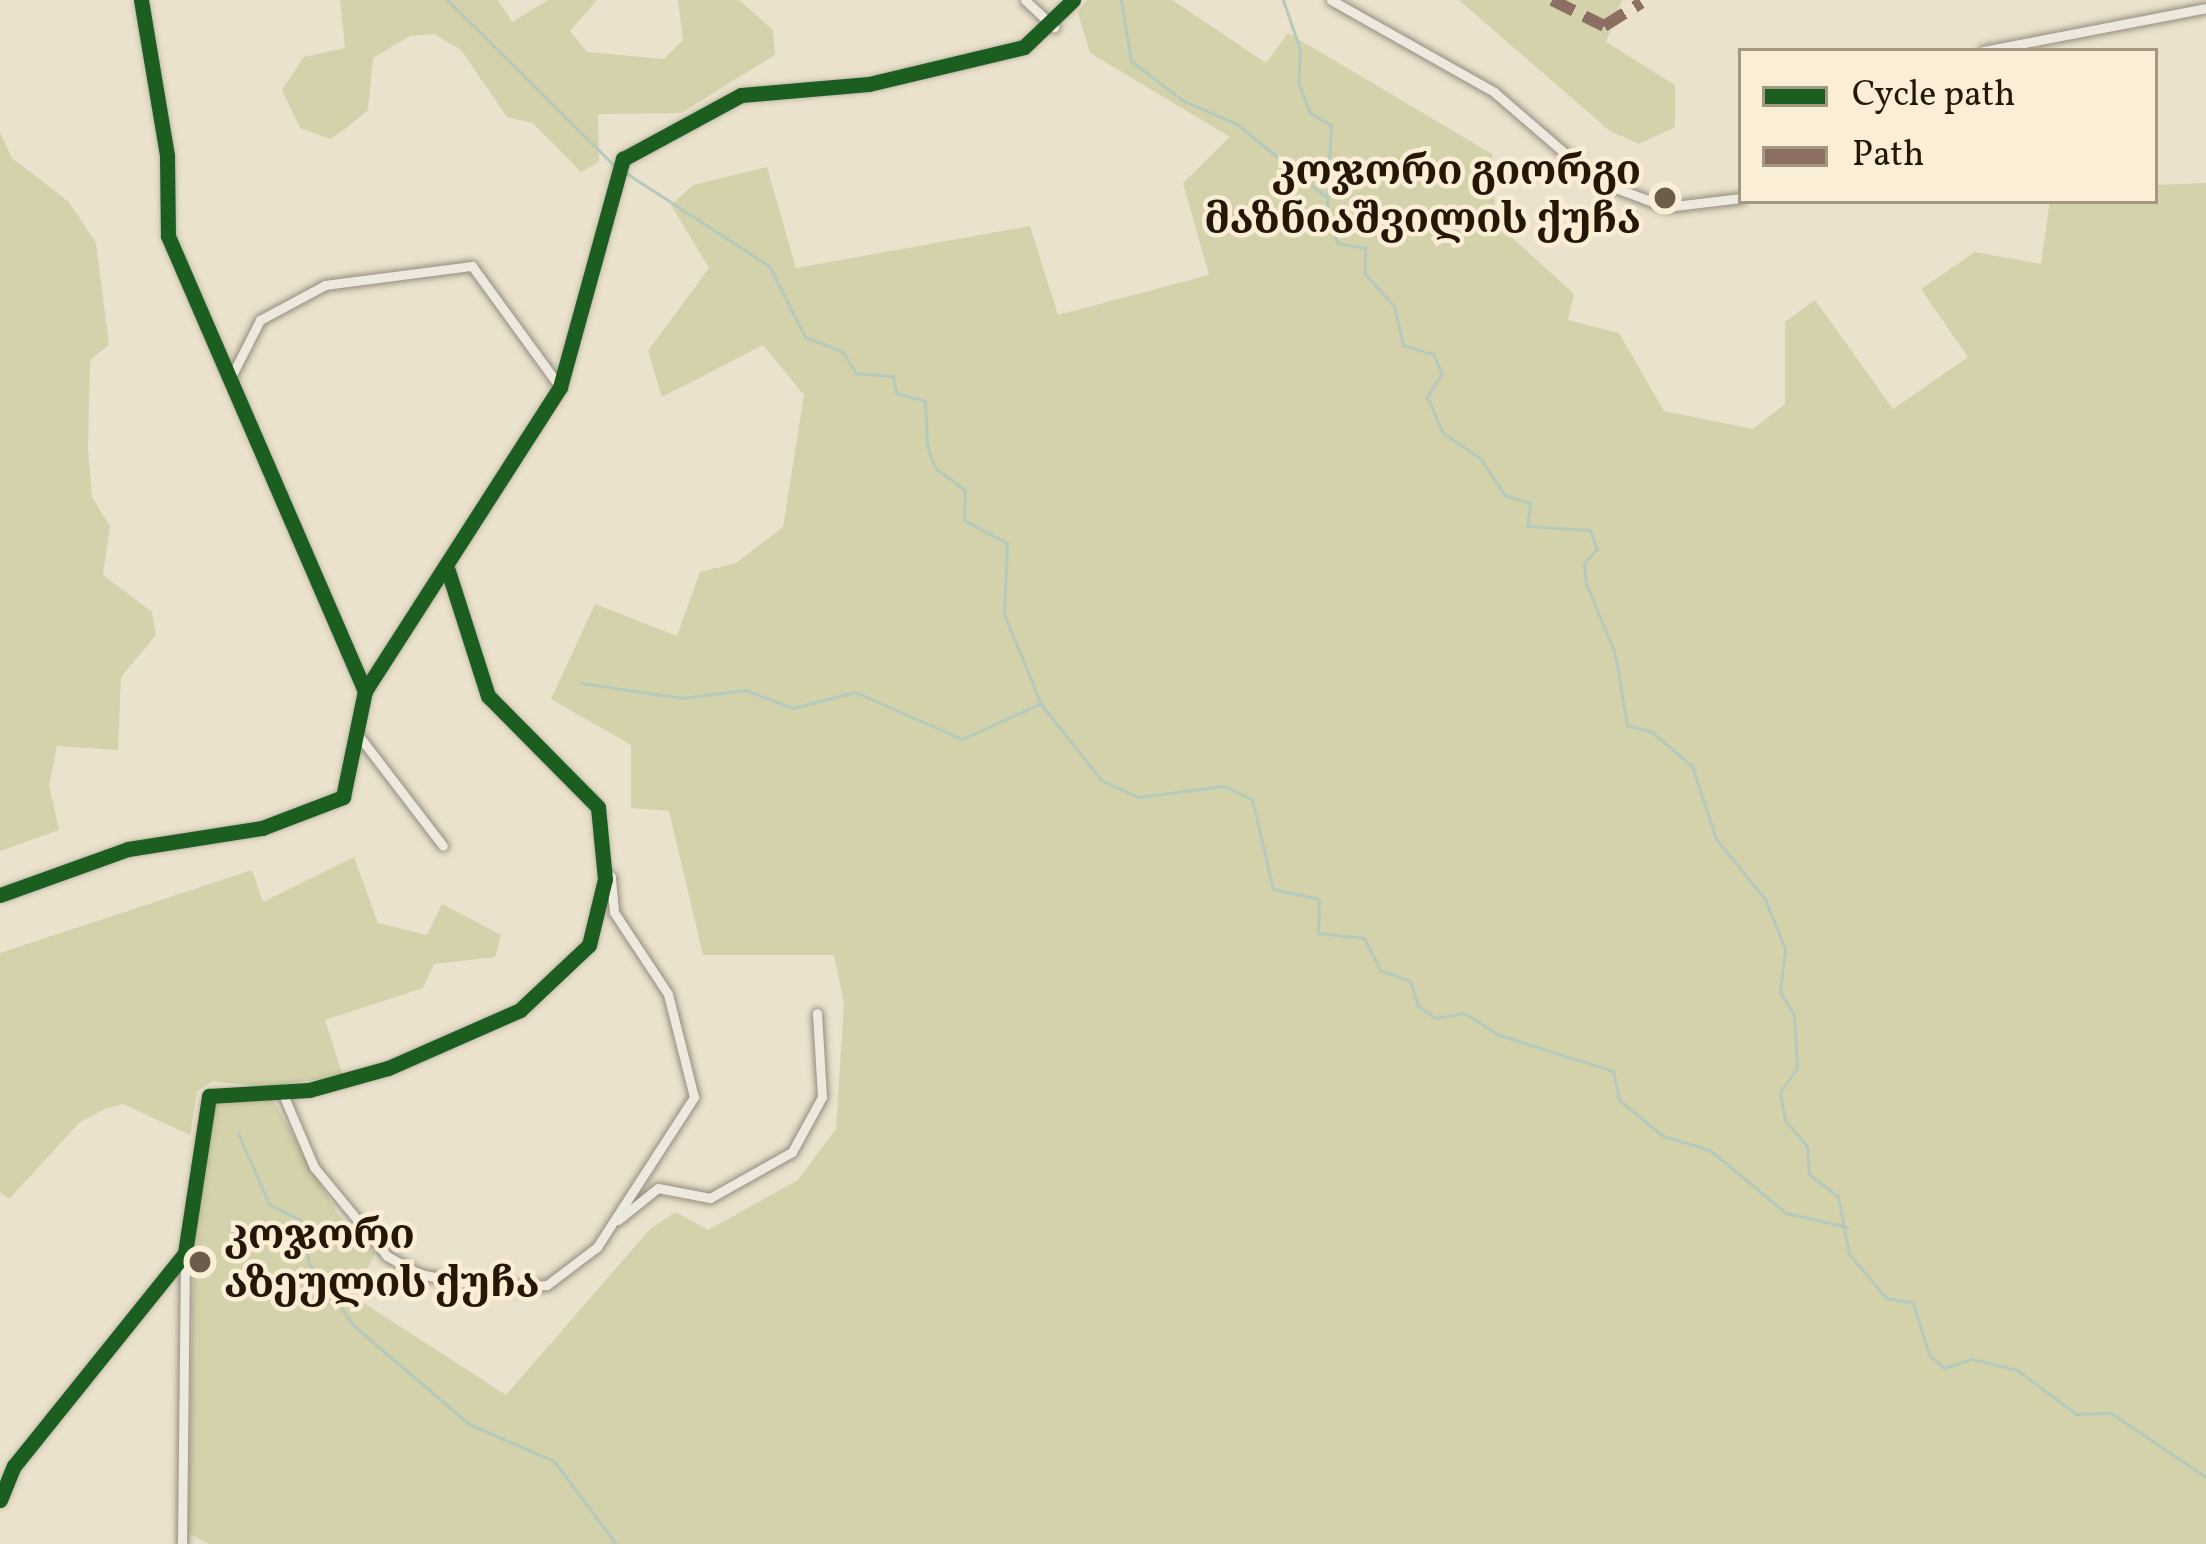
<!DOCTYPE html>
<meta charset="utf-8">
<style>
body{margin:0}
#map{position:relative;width:2206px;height:1544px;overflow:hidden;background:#eae2cd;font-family:Vollkorn,"Noto Serif Georgian",serif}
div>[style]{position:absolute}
.green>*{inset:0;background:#d3d2ab}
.stream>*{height:3px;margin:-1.5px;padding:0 1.5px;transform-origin:1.5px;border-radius:1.5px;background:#b5cabd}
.roads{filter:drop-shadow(0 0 3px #948d7f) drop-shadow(0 0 3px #948d7f)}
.minor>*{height:9px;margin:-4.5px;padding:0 4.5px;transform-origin:4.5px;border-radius:4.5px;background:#ede9df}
.quiet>*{height:12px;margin-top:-6px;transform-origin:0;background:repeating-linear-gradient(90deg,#8d6e63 0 24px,transparent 0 36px)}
.cycleway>*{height:15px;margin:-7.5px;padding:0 7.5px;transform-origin:7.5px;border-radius:7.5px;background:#1b5e20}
.dots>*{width:33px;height:33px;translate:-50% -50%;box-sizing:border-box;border:6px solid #faefd6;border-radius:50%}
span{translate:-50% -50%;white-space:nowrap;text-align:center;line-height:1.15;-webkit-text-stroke:9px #faefd6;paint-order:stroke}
.poi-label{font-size:42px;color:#261605;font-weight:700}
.right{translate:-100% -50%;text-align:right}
.left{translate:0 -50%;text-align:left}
.legend{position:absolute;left:1738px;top:48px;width:420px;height:156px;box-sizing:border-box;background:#faefd6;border:3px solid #a59882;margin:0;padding:15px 21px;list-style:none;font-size:36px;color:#261605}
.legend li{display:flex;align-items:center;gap:24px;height:60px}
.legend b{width:60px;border:3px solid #a59882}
</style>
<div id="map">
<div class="green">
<i style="clip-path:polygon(340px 0,498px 0,512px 22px,548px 0,597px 0,570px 31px,587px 52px,664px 59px,683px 40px,678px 0,739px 0,773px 30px,775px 55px,681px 113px,598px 114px,599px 162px,581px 172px,533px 123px,507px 117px,461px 50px,434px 34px,410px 36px,373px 58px,368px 110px,344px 130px,330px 139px,300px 128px,282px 90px,304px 57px,345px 48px)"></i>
<i style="clip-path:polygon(1087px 0,1172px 0,1266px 63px,1288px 33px,1492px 154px,1496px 223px,1574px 294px,1568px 320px,1619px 333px,1664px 411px,1753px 429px,1785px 404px,1785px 322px,1815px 300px,1893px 409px,1968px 357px,1921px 289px,1975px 252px,2041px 264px,2050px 201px,2155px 201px,2155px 185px,2206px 183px,2206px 1544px,209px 1544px,188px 1533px,193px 1288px,204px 1119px,213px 1104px,273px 1100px,337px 1213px,375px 1254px,353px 1296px,506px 1395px,650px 1229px,676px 1212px,708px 1230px,798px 1180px,836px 1129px,844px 1003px,834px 955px,703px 955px,669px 811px,631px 808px,631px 745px,551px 699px,595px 604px,677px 636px,700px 572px,736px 563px,783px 527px,804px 395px,763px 345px,662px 397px,648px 351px,709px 268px,671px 205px,693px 185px,767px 167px,796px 268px,1030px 226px,1058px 315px,1209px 275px,1183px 183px,1230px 137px,1090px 53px,1078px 13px)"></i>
<i style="clip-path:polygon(1459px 0,1622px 0,1606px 42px,1675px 85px,1675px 127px,1639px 144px,1610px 131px)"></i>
<i style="clip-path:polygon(0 132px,12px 158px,69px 202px,96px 243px,109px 345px,90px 360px,88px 448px,92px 497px,110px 526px,103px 575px,152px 612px,156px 635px,121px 677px,118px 750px,57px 746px,49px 785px,59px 830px,0 851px)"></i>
<i style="clip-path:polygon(354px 857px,378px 923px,427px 935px,442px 904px,501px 935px,495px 957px,434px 964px,423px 988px,325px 1020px,343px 1076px,264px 1087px,213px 1081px,197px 1091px,190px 1135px,123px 1104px,105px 1109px,80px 1122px,9px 1199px,0 1192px,0 953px,252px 870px,263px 902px)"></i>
</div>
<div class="stream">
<i style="left:447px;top:0;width:239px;rotate:44.7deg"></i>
<i style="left:1121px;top:0;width:62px;rotate:80.7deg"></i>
<i style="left:1131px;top:61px;width:64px;rotate:37.4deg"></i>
<i style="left:1182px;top:100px;width:60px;rotate:23.6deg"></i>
<i style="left:1237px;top:124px;width:114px;rotate:39.3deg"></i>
<i style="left:1283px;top:0;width:53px;rotate:71.2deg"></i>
<i style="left:1300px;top:50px;width:33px;rotate:93deg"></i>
<i style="left:1298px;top:83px;width:32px;rotate:68deg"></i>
<i style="left:1310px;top:113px;width:24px;rotate:30deg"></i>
<i style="left:1331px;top:125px;width:79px;rotate:92.9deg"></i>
<i style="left:1327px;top:204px;width:40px;rotate:75.6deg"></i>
<i style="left:1337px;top:243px;width:28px;rotate:10deg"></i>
<i style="left:1365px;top:248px;width:26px;rotate:90deg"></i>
<i style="left:1365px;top:274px;width:43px;rotate:47.8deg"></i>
<i style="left:1394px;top:306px;width:40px;rotate:77deg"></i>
<i style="left:1403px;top:345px;width:31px;rotate:17deg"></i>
<i style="left:1433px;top:354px;width:21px;rotate:65deg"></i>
<i style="left:1442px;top:373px;width:28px;rotate:122deg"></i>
<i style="left:1427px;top:397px;width:39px;rotate:66deg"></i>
<i style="left:1443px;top:433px;width:45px;rotate:34deg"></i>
<i style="left:1480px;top:458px;width:45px;rotate:56deg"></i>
<i style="left:1505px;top:495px;width:26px;rotate:18deg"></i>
<i style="left:1530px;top:503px;width:23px;rotate:97deg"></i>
<i style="left:1527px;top:526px;width:63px;rotate:3.6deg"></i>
<i style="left:1590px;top:530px;width:20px;rotate:70deg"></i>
<i style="left:1597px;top:549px;width:19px;rotate:133deg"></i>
<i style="left:1584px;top:563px;width:20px;rotate:84deg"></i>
<i style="left:1586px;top:583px;width:77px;rotate:67.8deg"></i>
<i style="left:1615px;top:654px;width:72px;rotate:80.4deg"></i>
<i style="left:1627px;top:725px;width:26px;rotate:16deg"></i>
<i style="left:1652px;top:732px;width:52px;rotate:40.4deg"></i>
<i style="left:1692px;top:766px;width:77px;rotate:71.8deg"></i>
<i style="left:1716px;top:839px;width:77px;rotate:50.8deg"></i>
<i style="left:1765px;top:899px;width:54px;rotate:68.2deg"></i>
<i style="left:1785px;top:949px;width:43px;rotate:96.6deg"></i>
<i style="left:1780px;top:992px;width:26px;rotate:58deg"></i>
<i style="left:1794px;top:1014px;width:54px;rotate:86.8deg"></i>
<i style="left:1797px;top:1068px;width:29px;rotate:125deg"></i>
<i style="left:1780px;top:1092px;width:28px;rotate:80deg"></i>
<i style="left:1785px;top:1120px;width:34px;rotate:50deg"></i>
<i style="left:1807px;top:1146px;width:28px;rotate:86deg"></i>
<i style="left:1809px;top:1174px;width:37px;rotate:38deg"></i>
<i style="left:1838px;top:1197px;width:58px;rotate:79.1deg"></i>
<i style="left:1849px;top:1254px;width:57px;rotate:49.9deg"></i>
<i style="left:1886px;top:1298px;width:27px;rotate:10deg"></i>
<i style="left:1913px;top:1303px;width:54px;rotate:72.9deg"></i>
<i style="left:1929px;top:1355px;width:20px;rotate:41deg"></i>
<i style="left:1944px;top:1368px;width:29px;rotate:-18deg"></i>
<i style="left:1972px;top:1359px;width:46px;rotate:13.7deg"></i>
<i style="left:2017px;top:1370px;width:74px;rotate:36.7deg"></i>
<i style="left:2076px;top:1414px;width:35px;rotate:-2deg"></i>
<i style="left:2111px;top:1413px;width:115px;rotate:34deg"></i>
<i style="left:626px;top:173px;width:171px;rotate:33deg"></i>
<i style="left:769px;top:266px;width:80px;rotate:63.1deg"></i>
<i style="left:805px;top:337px;width:40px;rotate:21deg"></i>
<i style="left:842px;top:351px;width:26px;rotate:58deg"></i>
<i style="left:856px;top:373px;width:37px;rotate:5deg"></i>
<i style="left:893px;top:376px;width:17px;rotate:80deg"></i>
<i style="left:896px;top:393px;width:30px;rotate:15deg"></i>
<i style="left:925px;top:401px;width:44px;rotate:87.4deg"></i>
<i style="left:927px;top:445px;width:24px;rotate:71deg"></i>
<i style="left:935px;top:468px;width:37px;rotate:36deg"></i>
<i style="left:965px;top:490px;width:30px;rotate:92deg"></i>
<i style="left:964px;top:520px;width:49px;rotate:28.1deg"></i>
<i style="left:1007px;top:543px;width:71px;rotate:92.4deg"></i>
<i style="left:1004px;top:614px;width:97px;rotate:67.7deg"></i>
<i style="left:1041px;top:704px;width:97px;rotate:51.7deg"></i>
<i style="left:1101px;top:780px;width:41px;rotate:24.7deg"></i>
<i style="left:1138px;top:797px;width:87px;rotate:-7.3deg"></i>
<i style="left:1224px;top:786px;width:31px;rotate:25deg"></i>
<i style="left:1252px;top:799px;width:92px;rotate:76.9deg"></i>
<i style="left:1273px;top:889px;width:47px;rotate:12.3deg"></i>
<i style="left:1319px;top:899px;width:34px;rotate:92deg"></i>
<i style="left:1318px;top:933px;width:46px;rotate:6.2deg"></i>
<i style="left:1364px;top:938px;width:36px;rotate:63deg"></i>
<i style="left:1380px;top:970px;width:32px;rotate:20deg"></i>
<i style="left:1410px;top:981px;width:26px;rotate:72deg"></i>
<i style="left:1418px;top:1006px;width:21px;rotate:35deg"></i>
<i style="left:1435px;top:1018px;width:29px;rotate:-10deg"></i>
<i style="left:1464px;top:1013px;width:41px;rotate:32.2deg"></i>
<i style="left:1499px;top:1035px;width:120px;rotate:17.5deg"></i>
<i style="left:1613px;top:1071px;width:30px;rotate:78deg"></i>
<i style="left:1619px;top:1100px;width:57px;rotate:39.3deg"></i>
<i style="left:1663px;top:1136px;width:49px;rotate:16.6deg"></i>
<i style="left:1710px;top:1150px;width:99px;rotate:39.7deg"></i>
<i style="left:1786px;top:1213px;width:63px;rotate:12.9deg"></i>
<i style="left:581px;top:683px;width:102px;rotate:8.4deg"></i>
<i style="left:682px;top:698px;width:64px;rotate:-7.2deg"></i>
<i style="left:745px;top:690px;width:51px;rotate:20.6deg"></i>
<i style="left:793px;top:708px;width:64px;rotate:-14.5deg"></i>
<i style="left:855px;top:692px;width:117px;rotate:23.7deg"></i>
<i style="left:962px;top:739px;width:85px;rotate:-24.4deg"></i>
<i style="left:238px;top:1133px;width:77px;rotate:66.4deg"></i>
<i style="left:269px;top:1204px;width:36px;rotate:27deg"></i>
<i style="left:301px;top:1220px;width:45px;rotate:79.7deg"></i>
<i style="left:309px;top:1264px;width:77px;rotate:54deg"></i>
<i style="left:354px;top:1326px;width:151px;rotate:40.4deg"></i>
<i style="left:469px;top:1424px;width:93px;rotate:23.5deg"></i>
<i style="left:554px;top:1461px;width:104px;rotate:53.2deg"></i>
</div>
<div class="roads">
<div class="minor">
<i style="left:141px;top:0;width:158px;rotate:80.5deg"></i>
<i style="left:167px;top:156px;width:80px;rotate:89.3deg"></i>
<i style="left:168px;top:236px;width:496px;rotate:66.6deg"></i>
<i style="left:1025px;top:0;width:40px;rotate:43deg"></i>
<i style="left:1331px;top:0;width:187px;rotate:29.4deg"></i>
<i style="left:1494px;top:92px;width:136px;rotate:40.8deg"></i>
<i style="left:1597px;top:181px;width:74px;rotate:20.6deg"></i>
<i style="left:1666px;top:207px;width:76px;rotate:-6.8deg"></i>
<i style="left:1983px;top:51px;width:227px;rotate:-10.9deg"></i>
<i style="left:232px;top:375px;width:62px;rotate:-63deg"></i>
<i style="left:260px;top:320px;width:74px;rotate:-28.3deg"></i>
<i style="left:325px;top:285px;width:148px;rotate:-7.4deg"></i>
<i style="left:472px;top:266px;width:150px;rotate:54deg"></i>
<i style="left:359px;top:736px;width:138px;rotate:52.6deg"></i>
<i style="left:0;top:895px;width:136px;rotate:-19.8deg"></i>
<i style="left:128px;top:849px;width:136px;rotate:-8.9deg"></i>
<i style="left:262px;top:828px;width:87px;rotate:-20.9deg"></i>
<i style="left:343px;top:797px;width:108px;rotate:-78.3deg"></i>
<i style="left:365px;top:691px;width:361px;rotate:-57.3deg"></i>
<i style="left:560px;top:387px;width:237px;rotate:-74.6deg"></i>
<i style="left:623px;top:159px;width:134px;rotate:-28.5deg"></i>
<i style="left:741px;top:95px;width:128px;rotate:-4.9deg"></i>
<i style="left:869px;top:84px;width:159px;rotate:-13.4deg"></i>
<i style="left:1024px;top:47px;width:68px;rotate:-43.8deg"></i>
<i style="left:282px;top:1092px;width:82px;rotate:66.9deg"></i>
<i style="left:314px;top:1167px;width:115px;rotate:50.6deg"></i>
<i style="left:387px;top:1256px;width:37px;rotate:29deg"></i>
<i style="left:419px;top:1274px;width:76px;rotate:10.6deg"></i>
<i style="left:494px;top:1288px;width:53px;rotate:-3.2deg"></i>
<i style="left:547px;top:1285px;width:63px;rotate:-37.2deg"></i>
<i style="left:597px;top:1247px;width:179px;rotate:-57.1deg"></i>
<i style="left:694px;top:1097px;width:106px;rotate:-104.2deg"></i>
<i style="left:668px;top:994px;width:98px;rotate:-123.4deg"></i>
<i style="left:614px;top:912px;width:36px;rotate:-95deg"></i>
<i style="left:618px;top:1220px;width:51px;rotate:-38.7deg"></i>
<i style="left:658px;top:1188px;width:53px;rotate:10.9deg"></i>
<i style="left:710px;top:1198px;width:94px;rotate:-29.3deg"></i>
<i style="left:792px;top:1152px;width:63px;rotate:-61.4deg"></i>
<i style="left:822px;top:1097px;width:84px;rotate:-93.4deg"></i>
<i style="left:0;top:1500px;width:37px;rotate:-68deg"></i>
<i style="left:14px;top:1466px;width:273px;rotate:-51.2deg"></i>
<i style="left:185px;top:1253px;width:159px;rotate:-81.3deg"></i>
<i style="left:209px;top:1096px;width:100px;rotate:-3.4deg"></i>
<i style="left:309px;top:1090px;width:82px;rotate:-15.6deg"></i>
<i style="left:388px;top:1068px;width:144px;rotate:-23.7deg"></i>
<i style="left:520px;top:1010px;width:95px;rotate:-43.3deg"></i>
<i style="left:589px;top:945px;width:68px;rotate:-76.4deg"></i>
<i style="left:605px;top:879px;width:72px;rotate:-95.6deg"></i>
<i style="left:598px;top:807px;width:156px;rotate:-134.7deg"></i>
<i style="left:488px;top:696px;width:131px;rotate:-107.7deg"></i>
<i style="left:182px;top:1544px;width:291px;rotate:-89.4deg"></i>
</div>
</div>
<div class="quiet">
<i style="left:1552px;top:0;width:58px;rotate:26.6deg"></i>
<i style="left:1604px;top:26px;width:44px;rotate:-31.9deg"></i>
</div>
<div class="cycleway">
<i style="left:141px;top:0;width:158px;rotate:80.5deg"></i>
<i style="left:167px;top:156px;width:80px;rotate:89.3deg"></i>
<i style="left:168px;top:236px;width:496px;rotate:66.6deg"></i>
<i style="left:0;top:895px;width:136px;rotate:-19.8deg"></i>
<i style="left:128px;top:849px;width:136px;rotate:-8.9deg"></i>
<i style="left:262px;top:828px;width:87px;rotate:-20.9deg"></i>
<i style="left:343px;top:797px;width:108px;rotate:-78.3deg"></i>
<i style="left:365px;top:691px;width:361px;rotate:-57.3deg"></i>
<i style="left:560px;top:387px;width:237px;rotate:-74.6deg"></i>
<i style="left:623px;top:159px;width:134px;rotate:-28.5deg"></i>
<i style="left:741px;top:95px;width:128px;rotate:-4.9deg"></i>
<i style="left:869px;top:84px;width:159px;rotate:-13.4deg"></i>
<i style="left:1024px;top:47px;width:68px;rotate:-43.8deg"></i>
<i style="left:0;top:1500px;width:37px;rotate:-68deg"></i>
<i style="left:14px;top:1466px;width:273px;rotate:-51.2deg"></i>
<i style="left:185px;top:1253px;width:159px;rotate:-81.3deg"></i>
<i style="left:209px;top:1096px;width:100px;rotate:-3.4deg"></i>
<i style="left:309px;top:1090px;width:82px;rotate:-15.6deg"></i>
<i style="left:388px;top:1068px;width:144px;rotate:-23.7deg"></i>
<i style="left:520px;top:1010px;width:95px;rotate:-43.3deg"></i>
<i style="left:589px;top:945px;width:68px;rotate:-76.4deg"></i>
<i style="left:605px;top:879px;width:72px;rotate:-95.6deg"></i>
<i style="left:598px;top:807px;width:156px;rotate:-134.7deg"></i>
<i style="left:488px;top:696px;width:131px;rotate:-107.7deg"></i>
</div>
<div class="dots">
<i style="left:1665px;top:198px;background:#6b5d4b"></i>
<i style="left:200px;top:1262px;background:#6b5d4b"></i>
</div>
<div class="poi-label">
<span class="right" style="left:1641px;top:198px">კოჯორი გიორგი<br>მაზნიაშვილის ქუჩა</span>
<span class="left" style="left:224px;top:1262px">კოჯორი<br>აზეულის ქუჩა</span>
</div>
<ul class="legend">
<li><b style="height:15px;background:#1b5e20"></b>Cycle path</li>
<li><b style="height:15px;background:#8d6e63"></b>Path</li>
</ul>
</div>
